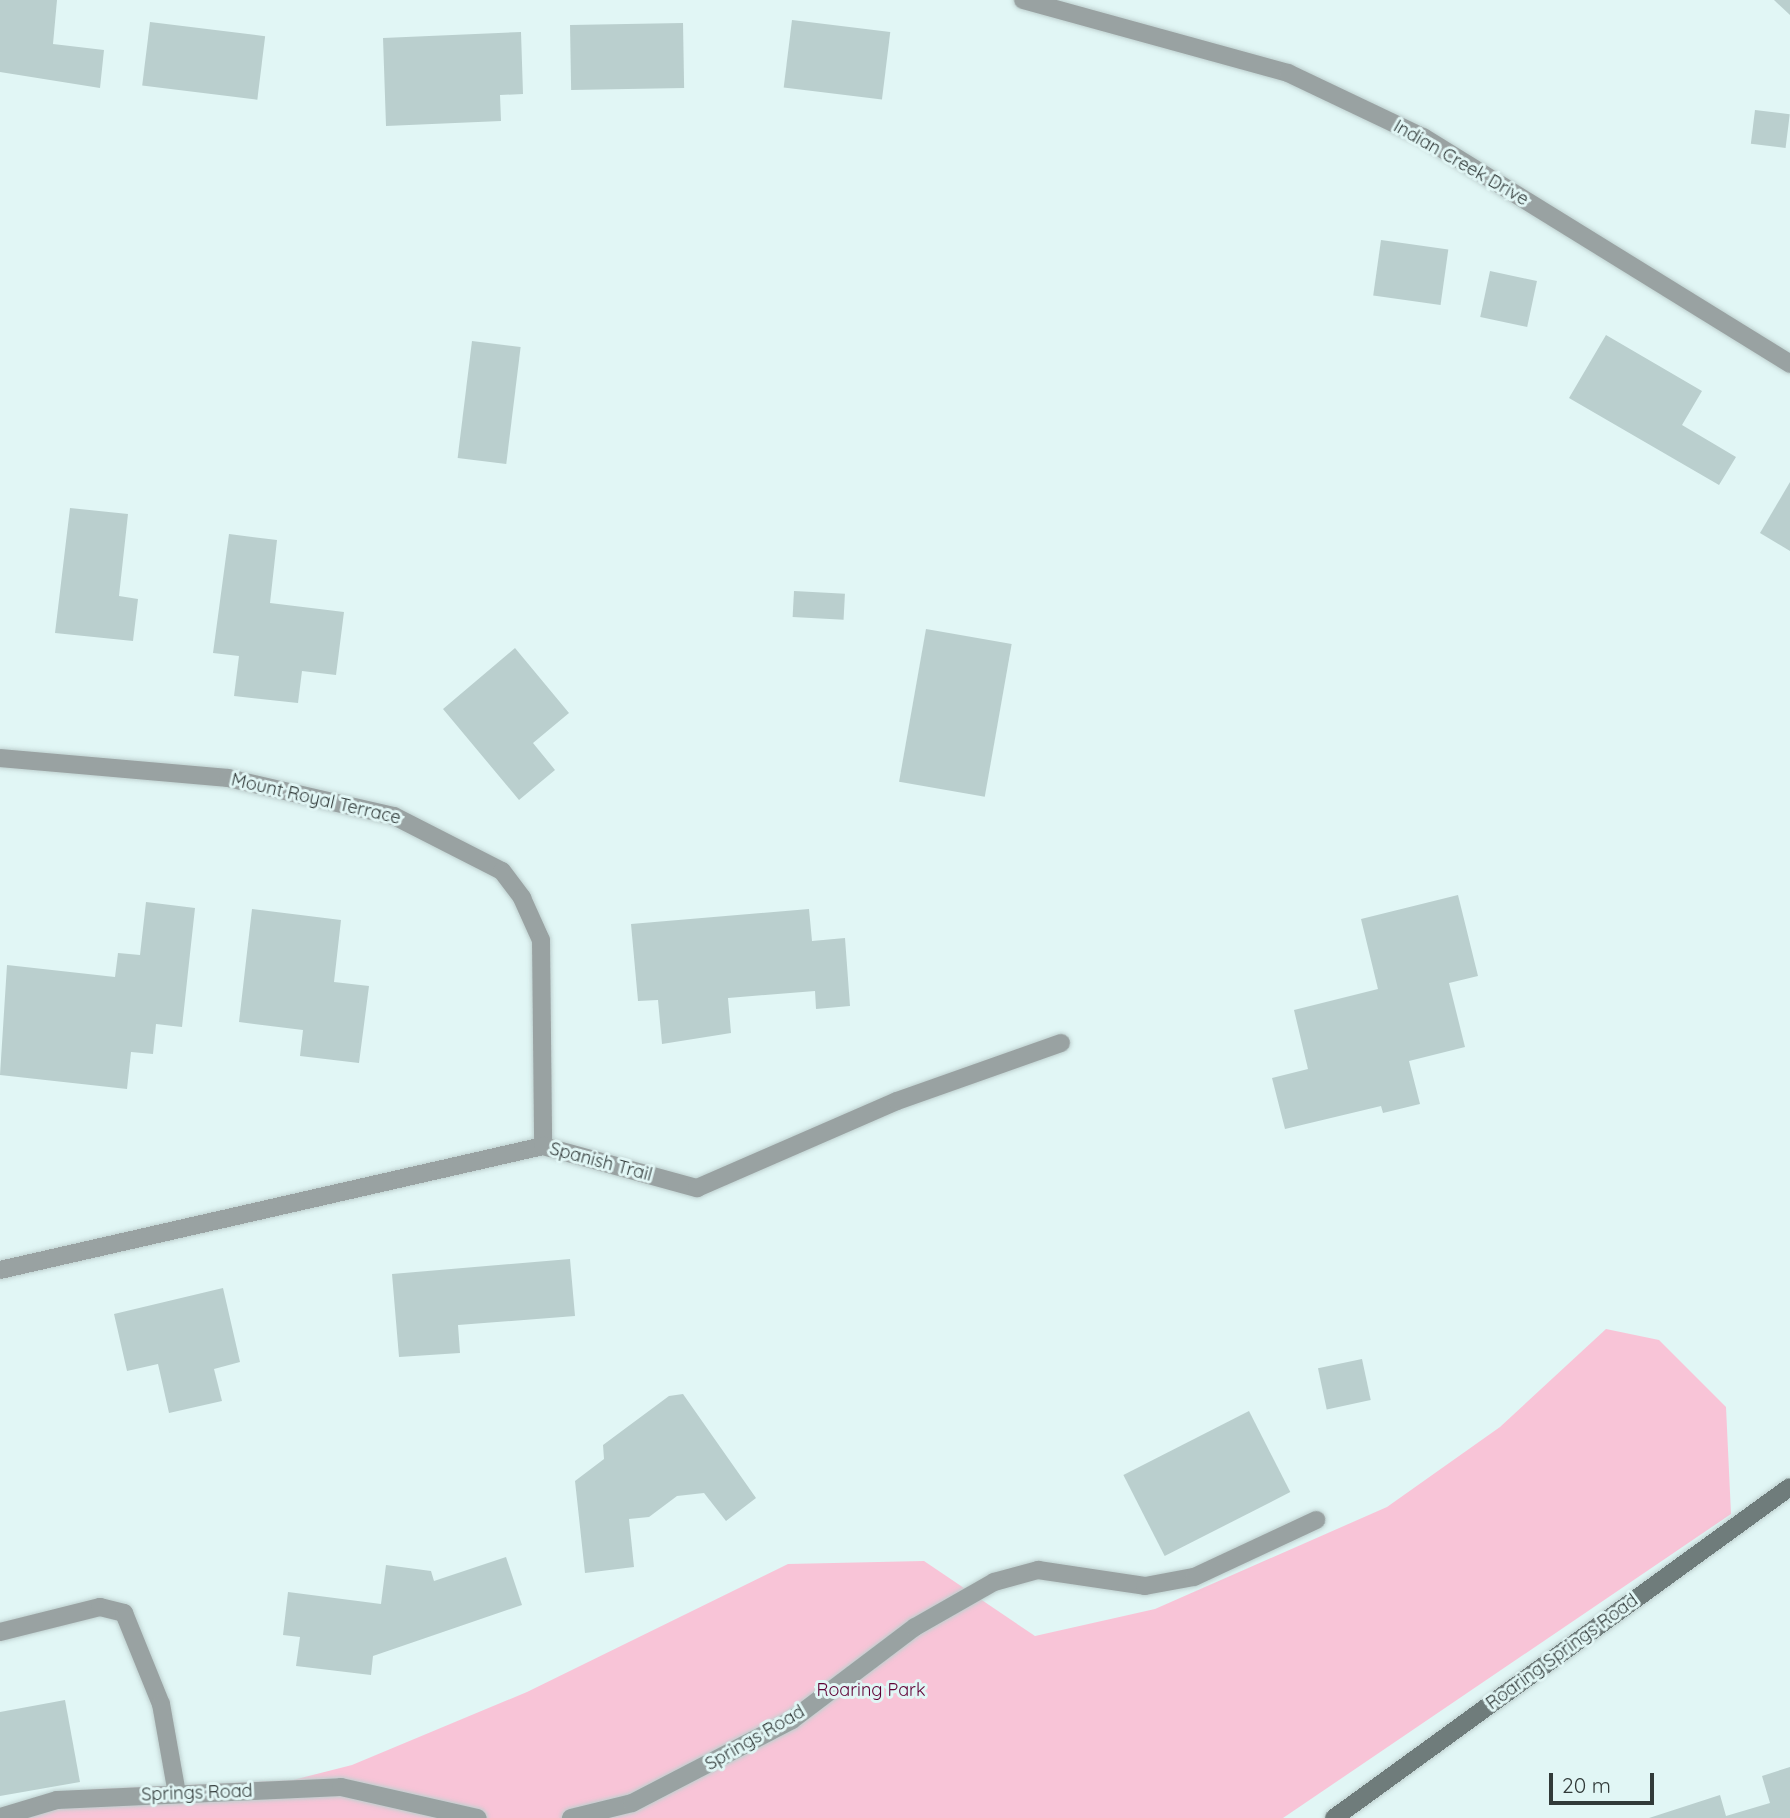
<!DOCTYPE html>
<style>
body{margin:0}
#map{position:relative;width:1790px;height:1818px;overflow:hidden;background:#e1f6f5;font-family:Quicksand,sans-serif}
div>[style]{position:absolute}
.green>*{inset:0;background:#f8c4d7}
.building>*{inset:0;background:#bacfce;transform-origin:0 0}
.roads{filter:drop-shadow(0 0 2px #bed0cf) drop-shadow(0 0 2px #bed0cf)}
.lane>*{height:18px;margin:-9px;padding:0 9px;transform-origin:9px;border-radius:9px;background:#99a2a2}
.street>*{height:18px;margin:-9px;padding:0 9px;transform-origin:9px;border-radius:9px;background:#99a2a2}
.secondary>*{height:18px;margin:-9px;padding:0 9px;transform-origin:9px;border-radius:9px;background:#6f7c7b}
span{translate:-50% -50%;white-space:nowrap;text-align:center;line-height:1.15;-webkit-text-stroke:6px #e1f6f5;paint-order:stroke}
.street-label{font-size:18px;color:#313a39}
.park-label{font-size:18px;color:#600035}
.scale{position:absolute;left:1549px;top:1773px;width:105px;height:32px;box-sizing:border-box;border:4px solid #313a39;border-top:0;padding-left:9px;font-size:21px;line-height:24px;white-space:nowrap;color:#313a39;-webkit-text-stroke:5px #e1f6f5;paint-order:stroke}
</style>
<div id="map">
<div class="green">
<i style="clip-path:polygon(1606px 1329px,1659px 1340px,1726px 1407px,1731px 1514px,1283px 1818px,0 1818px,0 1811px,95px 1789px,293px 1780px,352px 1765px,527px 1692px,788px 1564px,924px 1561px,1035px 1636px,1155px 1609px,1387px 1507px,1500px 1427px)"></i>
</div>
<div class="building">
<i style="clip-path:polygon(0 0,57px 0,53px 44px,104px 50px,100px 88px,0 72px)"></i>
<i style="clip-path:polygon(1774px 0,1790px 0,1790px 15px)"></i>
<i style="left:792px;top:20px;width:99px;height:68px;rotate:7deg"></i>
<i style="left:150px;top:22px;width:116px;height:64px;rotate:7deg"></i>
<i style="left:683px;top:23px;width:65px;height:113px;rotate:89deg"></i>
<i style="clip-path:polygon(521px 32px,523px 94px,500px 95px,501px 121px,386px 126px,383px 38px)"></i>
<i style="left:1755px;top:110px;width:35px;height:34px;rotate:7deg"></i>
<i style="left:1381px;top:240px;width:68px;height:56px;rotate:8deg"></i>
<i style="left:1490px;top:271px;width:48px;height:47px;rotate:12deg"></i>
<i style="clip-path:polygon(1606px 335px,1702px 391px,1682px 425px,1736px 457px,1719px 485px,1569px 398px)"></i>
<i style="left:472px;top:341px;width:49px;height:118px;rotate:7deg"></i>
<i style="clip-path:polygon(1790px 482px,1790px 551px,1760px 533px)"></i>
<i style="clip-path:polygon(70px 508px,128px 514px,119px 596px,138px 599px,133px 641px,55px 633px)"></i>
<i style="clip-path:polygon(229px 534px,277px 540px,270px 603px,344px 612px,336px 675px,302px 671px,298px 703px,234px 696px,239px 656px,213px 653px)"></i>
<i style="left:794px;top:591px;width:51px;height:26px;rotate:3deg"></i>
<i style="left:926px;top:629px;width:87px;height:155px;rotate:10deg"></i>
<i style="clip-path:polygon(515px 648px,569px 713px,533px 743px,555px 770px,519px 800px,443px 709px)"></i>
<i style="clip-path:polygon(1458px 895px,1478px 976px,1449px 983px,1465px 1047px,1409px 1061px,1420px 1104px,1383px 1113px,1381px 1106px,1285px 1129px,1272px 1078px,1308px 1069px,1294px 1010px,1378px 989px,1361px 919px)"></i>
<i style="clip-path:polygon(146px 902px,195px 908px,182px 1027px,156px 1024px,153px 1054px,131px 1052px,127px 1089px,0 1075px,7px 965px,115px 977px,118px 953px,140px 955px)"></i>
<i style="clip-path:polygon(252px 909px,341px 920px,334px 982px,369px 986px,359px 1063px,300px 1056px,303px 1030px,239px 1022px)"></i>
<i style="clip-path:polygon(809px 909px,812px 941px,845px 938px,850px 1006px,816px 1009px,815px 991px,728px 998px,731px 1033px,662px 1044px,658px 1000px,638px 1001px,631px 924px)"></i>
<i style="clip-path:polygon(570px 1259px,575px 1316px,458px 1325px,460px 1353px,399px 1357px,392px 1274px)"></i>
<i style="clip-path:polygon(223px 1288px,240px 1362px,214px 1369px,222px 1401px,169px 1413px,158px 1364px,127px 1371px,114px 1314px)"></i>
<i style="left:1362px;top:1359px;width:42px;height:45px;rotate:78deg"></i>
<i style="clip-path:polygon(683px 1394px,756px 1498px,726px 1521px,704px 1493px,677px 1496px,649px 1517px,629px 1519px,634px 1567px,585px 1573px,575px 1481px,604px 1459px,603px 1445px,669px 1396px)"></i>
<i style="left:1249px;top:1411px;width:91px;height:141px;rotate:63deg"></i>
<i style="clip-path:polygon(506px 1557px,522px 1605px,373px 1656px,371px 1675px,296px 1666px,300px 1637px,283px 1635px,288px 1592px,381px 1604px,386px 1565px,431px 1571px,434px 1581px)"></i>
<i style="clip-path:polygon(65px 1700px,80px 1782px,0 1796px,0 1712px)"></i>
<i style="clip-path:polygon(1790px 1767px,1790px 1818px,1649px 1818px,1720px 1795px,1726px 1816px,1770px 1803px,1762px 1776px)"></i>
</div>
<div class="roads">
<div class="lane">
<i style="left:994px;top:1582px;width:46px;rotate:-15.3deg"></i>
<i style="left:1038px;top:1570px;width:108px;rotate:8.5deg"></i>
<i style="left:1145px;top:1586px;width:50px;rotate:-10.4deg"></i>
<i style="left:1194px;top:1577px;width:135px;rotate:-25deg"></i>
<i style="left:0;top:1632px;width:103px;rotate:-14deg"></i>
<i style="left:100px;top:1607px;width:25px;rotate:14deg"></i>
<i style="left:124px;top:1613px;width:98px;rotate:67.9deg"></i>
<i style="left:161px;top:1704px;width:91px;rotate:79.9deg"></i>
</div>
<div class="street">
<i style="left:1023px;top:0;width:275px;rotate:15.4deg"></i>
<i style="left:1288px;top:73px;width:149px;rotate:25.4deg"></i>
<i style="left:1423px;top:137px;width:432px;rotate:31.7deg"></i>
<i style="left:0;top:758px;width:229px;rotate:5deg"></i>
<i style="left:228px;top:778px;width:170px;rotate:12.9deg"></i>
<i style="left:394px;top:816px;width:121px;rotate:27deg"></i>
<i style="left:502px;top:871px;width:34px;rotate:53deg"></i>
<i style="left:522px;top:898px;width:46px;rotate:65.7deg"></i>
<i style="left:541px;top:940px;width:206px;rotate:89.4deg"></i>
<i style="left:0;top:1270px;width:557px;rotate:-12.86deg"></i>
<i style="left:543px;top:1146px;width:160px;rotate:15.3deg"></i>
<i style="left:697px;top:1188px;width:218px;rotate:-23.5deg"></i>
<i style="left:897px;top:1101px;width:174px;rotate:-19.5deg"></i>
<i style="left:0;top:1817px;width:59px;rotate:-16.6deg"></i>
<i style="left:57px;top:1800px;width:284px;rotate:-2.6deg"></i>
<i style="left:341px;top:1787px;width:140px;rotate:12.8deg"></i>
<i style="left:571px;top:1818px;width:63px;rotate:-13.8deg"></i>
<i style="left:632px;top:1803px;width:180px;rotate:-27.4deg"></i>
<i style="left:792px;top:1720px;width:154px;rotate:-37.1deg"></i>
<i style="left:915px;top:1627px;width:91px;rotate:-29.7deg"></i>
</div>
<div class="secondary">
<i style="left:1334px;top:1818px;width:563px;rotate:-35.98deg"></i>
</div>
</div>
<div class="street-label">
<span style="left:1461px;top:163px;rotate:30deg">Indian Creek Drive</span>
<span style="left:316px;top:799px;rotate:13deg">Mount Royal Terrace</span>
<span style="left:601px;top:1162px;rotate:15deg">Spanish Trail</span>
<span style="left:1562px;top:1652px;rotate:-36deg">Roaring Springs Road</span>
<span style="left:755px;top:1738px;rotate:-30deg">Springs Road</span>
<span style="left:197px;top:1793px;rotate:-2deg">Springs Road</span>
</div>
<div class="park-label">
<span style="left:871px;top:1690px">Roaring Park</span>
</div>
<div class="scale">20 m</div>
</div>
